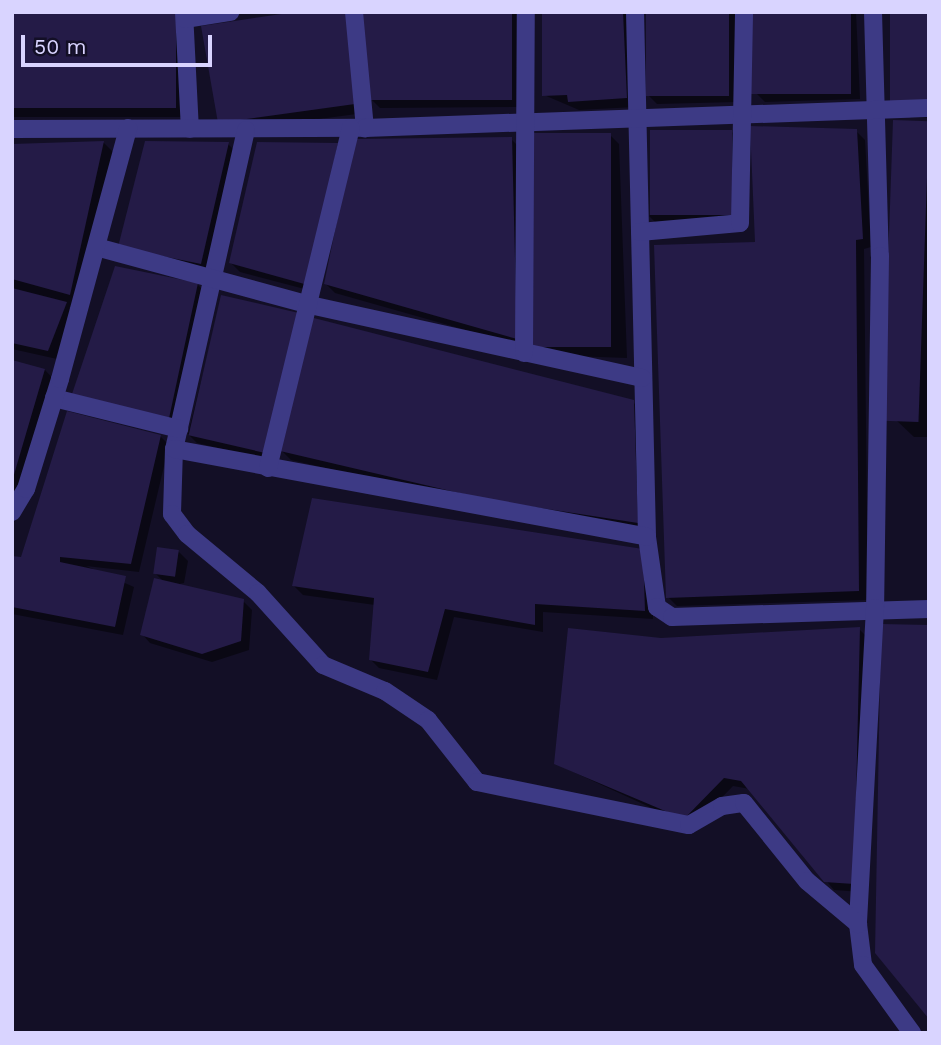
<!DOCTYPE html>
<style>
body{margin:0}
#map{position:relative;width:941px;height:1045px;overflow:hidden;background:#130f26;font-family:"Work Sans",sans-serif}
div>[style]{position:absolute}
.shadow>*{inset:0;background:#0007;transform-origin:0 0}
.building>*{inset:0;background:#241b47;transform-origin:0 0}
.minor>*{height:18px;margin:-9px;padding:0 9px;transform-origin:9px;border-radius:9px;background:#3d3a85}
span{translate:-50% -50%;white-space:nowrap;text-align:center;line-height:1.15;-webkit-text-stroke:5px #130f26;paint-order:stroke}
.frame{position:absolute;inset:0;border:14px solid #d9d4ff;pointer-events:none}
.scale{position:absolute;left:21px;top:35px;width:191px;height:32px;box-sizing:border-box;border:4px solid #d9d4ff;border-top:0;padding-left:9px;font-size:21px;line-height:24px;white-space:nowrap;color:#d9d4ff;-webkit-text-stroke:5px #130f26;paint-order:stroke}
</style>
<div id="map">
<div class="shadow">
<i style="left:12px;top:12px;width:172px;height:105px"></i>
<i style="clip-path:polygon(307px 12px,364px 113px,229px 131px)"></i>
<i style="clip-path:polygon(364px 12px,520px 12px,521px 107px,380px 108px,371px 99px)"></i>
<i style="clip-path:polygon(544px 12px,631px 12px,635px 107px,579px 110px,544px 95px)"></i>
<i style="clip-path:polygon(647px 12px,738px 12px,737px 102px,657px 104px,648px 95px)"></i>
<i style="clip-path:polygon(753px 12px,856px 12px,860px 99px,765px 102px,756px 93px)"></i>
<i style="clip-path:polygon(929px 12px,929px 118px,911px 118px,893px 101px)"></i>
<i style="clip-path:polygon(929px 122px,929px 437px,914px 437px,896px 420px)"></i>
<i style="clip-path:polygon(731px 131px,740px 140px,740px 223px,658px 225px,649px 216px)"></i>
<i style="clip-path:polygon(856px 131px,865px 140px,871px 247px,864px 249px,868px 600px,677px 606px,668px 597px,757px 244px)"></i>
<i style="clip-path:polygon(532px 135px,610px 135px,619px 144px,627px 358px,543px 355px)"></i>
<i style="clip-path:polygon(511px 139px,520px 148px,526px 347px,335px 293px,326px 284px)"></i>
<i style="clip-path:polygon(104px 143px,121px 160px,87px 312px,69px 307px,75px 313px,57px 359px,12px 349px,12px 146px)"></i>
<i style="clip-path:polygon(228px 144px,237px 153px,209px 272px,128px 255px)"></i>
<i style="clip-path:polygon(337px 145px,346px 154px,316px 292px,240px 272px,231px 263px)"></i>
<i style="clip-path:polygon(197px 284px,206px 293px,177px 431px,81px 408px)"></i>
<i style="clip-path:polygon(222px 297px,300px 315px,310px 325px,311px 319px,633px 402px,642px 411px,646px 530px,500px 508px,291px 460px,282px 451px,291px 394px,274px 461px,197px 443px,188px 434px)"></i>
<i style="clip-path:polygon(12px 361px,45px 370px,62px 388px,12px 528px)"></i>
<i style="clip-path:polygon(160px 436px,169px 445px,139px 572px,86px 566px,134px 587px,123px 635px,12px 614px,12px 558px,22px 559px)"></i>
<i style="clip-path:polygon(179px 552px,188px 561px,184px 583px,175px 585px,243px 601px,252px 610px,249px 650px,212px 662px,150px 643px,142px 634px,164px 582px,155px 573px)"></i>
<i style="clip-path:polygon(652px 560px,653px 619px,543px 612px,543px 632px,454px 617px,437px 680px,379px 668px,370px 659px,375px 605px,303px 595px,294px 586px)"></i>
<i style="clip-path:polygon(859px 629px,868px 638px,862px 892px,834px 890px,750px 789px,733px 786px,693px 827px,556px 764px,661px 639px)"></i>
</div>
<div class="building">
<i style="left:12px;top:12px;width:164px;height:96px"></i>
<i style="clip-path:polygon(295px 12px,348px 12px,355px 104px,218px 123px,201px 26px)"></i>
<i style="left:363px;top:12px;width:149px;height:88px"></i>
<i style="clip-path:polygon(542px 12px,623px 12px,627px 98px,568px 102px,567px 95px,542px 96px)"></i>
<i style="left:646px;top:12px;width:83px;height:84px"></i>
<i style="left:751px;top:12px;width:100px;height:82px"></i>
<i style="left:890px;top:12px;width:39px;height:90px"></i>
<i style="left:893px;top:120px;width:36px;height:301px;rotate:2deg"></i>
<i style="clip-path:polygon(750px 126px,857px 129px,863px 239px,856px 240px,859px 591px,666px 598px,654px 245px,755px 242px)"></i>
<i style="left:732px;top:130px;width:85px;height:82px;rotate:90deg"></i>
<i style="left:530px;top:133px;width:81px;height:214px"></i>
<i style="clip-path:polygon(512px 137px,517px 339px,324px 284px,354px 139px)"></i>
<i style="clip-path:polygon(104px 141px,70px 295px,12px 279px,12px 144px)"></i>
<i style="clip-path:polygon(145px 141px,229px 142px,201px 264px,118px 247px)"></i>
<i style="clip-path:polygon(257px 142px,338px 143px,308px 285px,229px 263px)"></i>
<i style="clip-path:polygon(115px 266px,198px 283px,168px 423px,70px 400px)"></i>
<i style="clip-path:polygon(12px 288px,67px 302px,48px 351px,12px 343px)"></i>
<i style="left:221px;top:295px;width:82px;height:144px;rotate:13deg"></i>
<i style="clip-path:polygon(310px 317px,634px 400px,638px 523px,489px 500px,280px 451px)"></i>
<i style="clip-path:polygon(12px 360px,45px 369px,13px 478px,12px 478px)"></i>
<i style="clip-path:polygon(67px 411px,161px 435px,131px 564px,60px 557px,60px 562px,126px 576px,115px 627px,12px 607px,12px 556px,21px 557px)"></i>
<i style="clip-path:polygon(312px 498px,643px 549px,645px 611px,535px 604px,535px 625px,445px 609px,428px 672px,369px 660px,374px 598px,292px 586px)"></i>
<i style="left:157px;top:547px;width:22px;height:27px;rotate:8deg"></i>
<i style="clip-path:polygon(154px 578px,244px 599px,241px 641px,202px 654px,140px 635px)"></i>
<i style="clip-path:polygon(881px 624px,929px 625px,929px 1019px,875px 953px)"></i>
<i style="clip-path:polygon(860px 627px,854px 884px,824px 882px,741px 781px,724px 778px,684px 819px,554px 764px,568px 628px,661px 638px)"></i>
</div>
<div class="minor">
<i style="left:184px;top:12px;width:117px;rotate:87.1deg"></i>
<i style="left:354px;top:12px;width:117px;rotate:84.6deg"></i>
<i style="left:635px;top:12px;width:525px;rotate:88.69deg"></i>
<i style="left:647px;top:537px;width:71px;rotate:81.9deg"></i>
<i style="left:657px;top:607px;width:18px;rotate:34deg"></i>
<i style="left:672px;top:617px;width:257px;rotate:-1.8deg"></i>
<i style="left:873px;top:12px;width:244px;rotate:88.4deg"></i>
<i style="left:880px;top:256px;width:352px;rotate:90.8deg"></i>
<i style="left:875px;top:608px;width:316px;rotate:93.1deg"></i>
<i style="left:858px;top:924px;width:41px;rotate:83deg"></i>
<i style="left:863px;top:965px;width:84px;rotate:54.2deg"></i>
<i style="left:185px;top:19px;width:46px;rotate:-8.8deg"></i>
<i style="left:12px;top:129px;width:353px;rotate:-0.2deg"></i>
<i style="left:365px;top:128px;width:564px;rotate:-2.03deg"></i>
<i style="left:246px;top:130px;width:327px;rotate:102.7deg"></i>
<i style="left:174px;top:449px;width:65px;rotate:91.8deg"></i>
<i style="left:172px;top:514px;width:25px;rotate:53deg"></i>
<i style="left:187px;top:534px;width:92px;rotate:39.7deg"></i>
<i style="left:258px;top:593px;width:97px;rotate:47.9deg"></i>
<i style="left:323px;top:665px;width:67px;rotate:22.8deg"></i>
<i style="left:385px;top:691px;width:52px;rotate:34deg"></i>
<i style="left:428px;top:720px;width:79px;rotate:51.7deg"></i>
<i style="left:477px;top:782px;width:216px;rotate:11.5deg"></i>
<i style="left:689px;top:825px;width:38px;rotate:-30deg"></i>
<i style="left:722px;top:806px;width:22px;rotate:-8deg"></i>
<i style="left:744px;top:803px;width:100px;rotate:51.1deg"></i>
<i style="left:807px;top:881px;width:67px;rotate:40.1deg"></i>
<i style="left:640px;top:232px;width:100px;rotate:-5.1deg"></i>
<i style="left:740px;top:223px;width:211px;rotate:-88.9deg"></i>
<i style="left:100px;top:248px;width:218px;rotate:15.2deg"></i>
<i style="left:310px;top:305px;width:340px;rotate:12.4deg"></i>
<i style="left:524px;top:353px;width:341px;rotate:-89.7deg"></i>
<i style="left:54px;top:398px;width:129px;rotate:13.9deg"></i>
<i style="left:174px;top:449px;width:481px;rotate:10.5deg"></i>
<i style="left:268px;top:468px;width:350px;rotate:-76.3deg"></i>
<i style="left:12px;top:512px;width:27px;rotate:-59deg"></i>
<i style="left:26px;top:489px;width:115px;rotate:-72.8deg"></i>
<i style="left:60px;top:379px;width:260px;rotate:-74.8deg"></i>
</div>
<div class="frame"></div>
<div class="scale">50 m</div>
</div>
